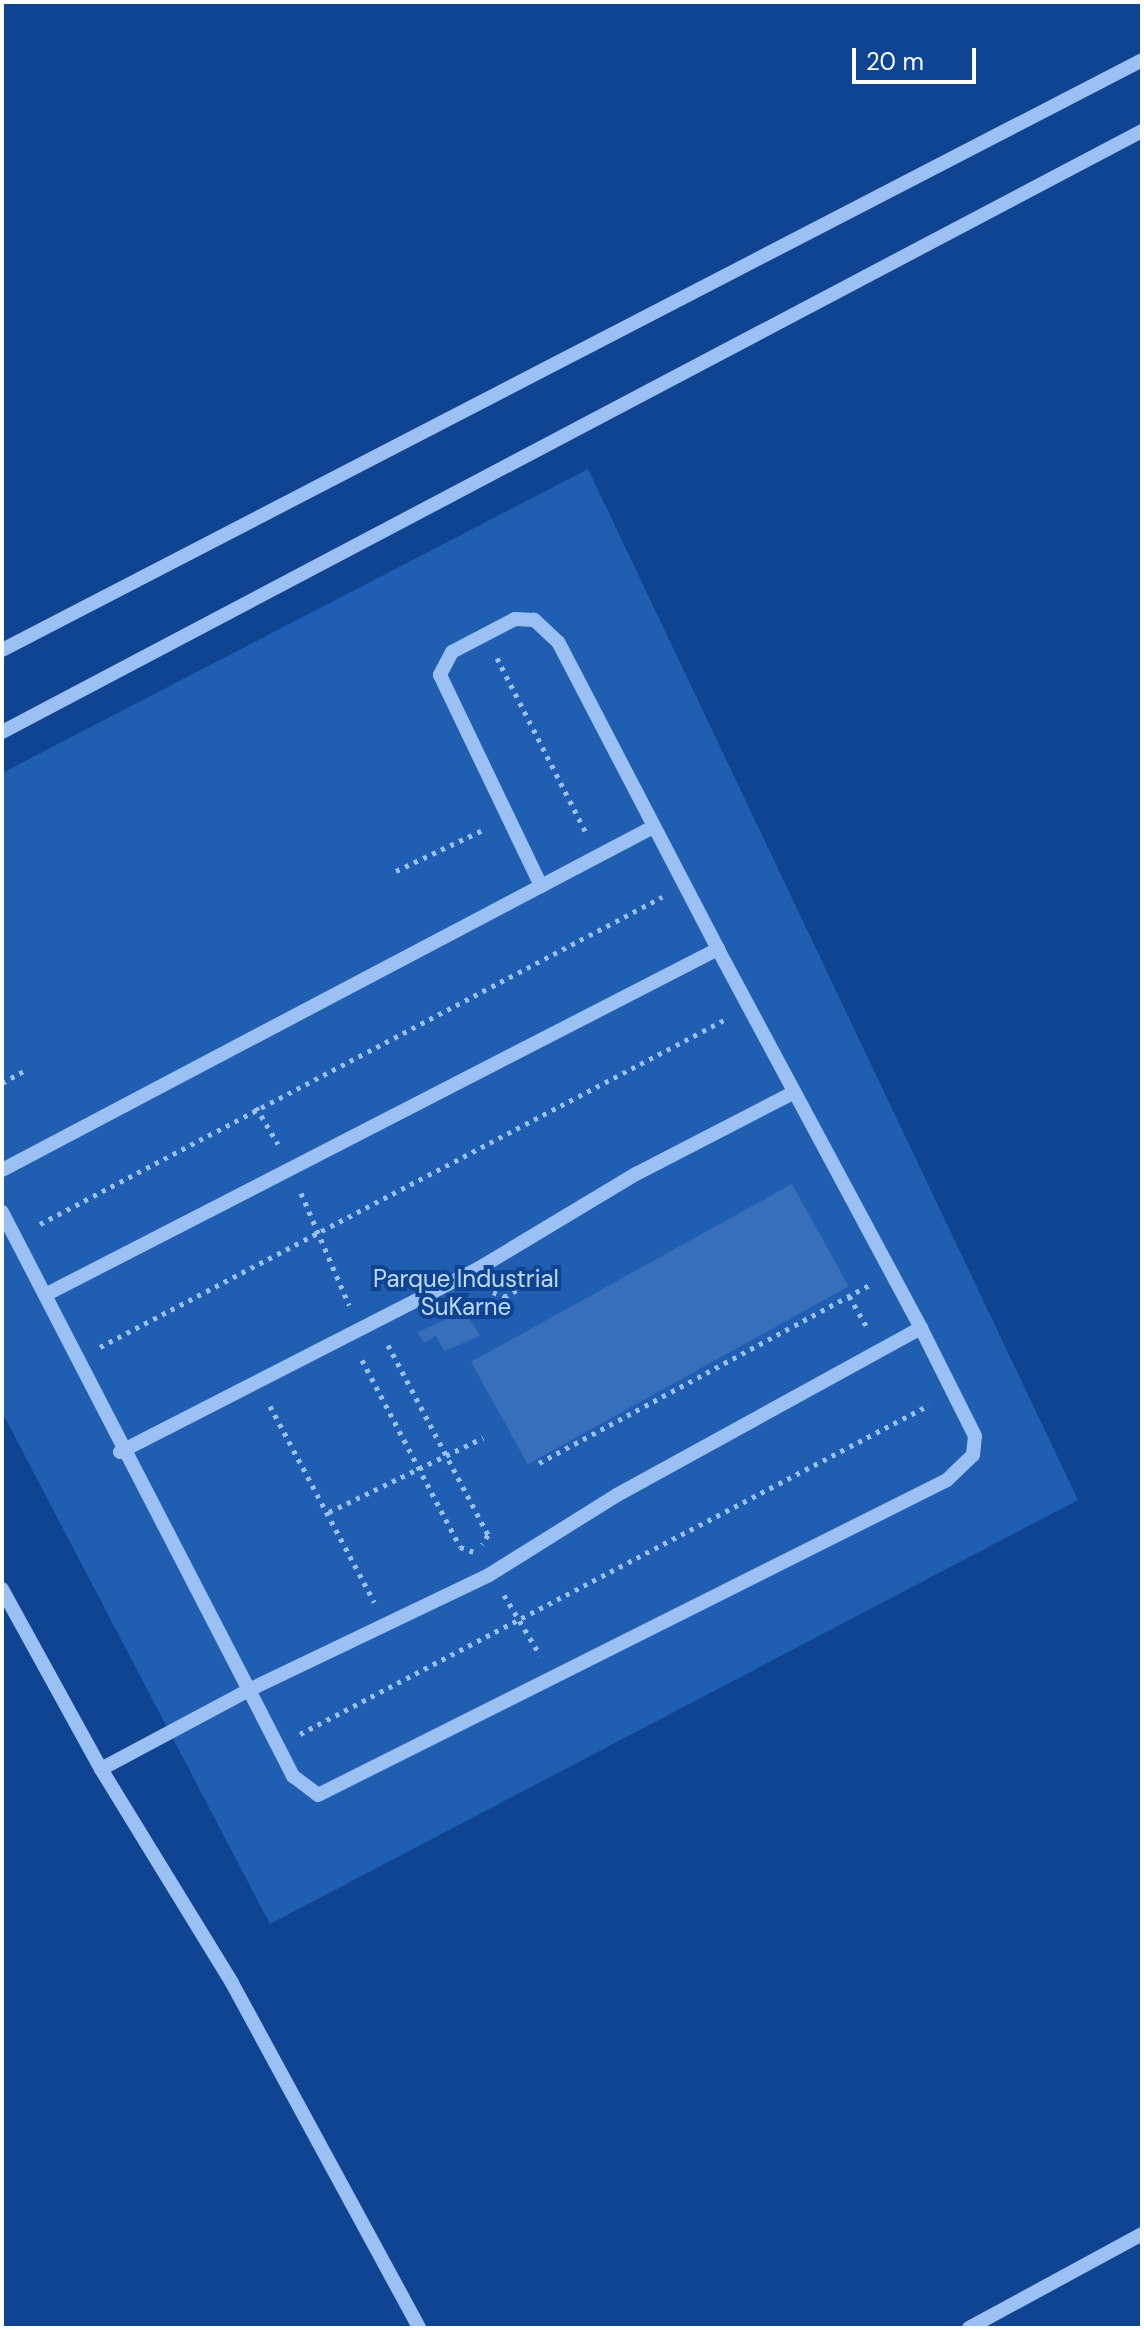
<!DOCTYPE html>
<style>
body{margin:0}
#map{position:relative;width:1144px;height:2330px;overflow:hidden;background:#0f4492;font-family:"DM Sans",sans-serif}
div>[style]{position:absolute}
.green>*{inset:0;background:#205eb2}
.building>*{inset:0;background:#376fbb;transform-origin:0 0}
.path>*{height:5px;margin-top:-2.5px;transform-origin:0;background:repeating-linear-gradient(90deg,#9ac0f4 0 4px,transparent 0 10px)}
.minor>*{height:14px;margin:-7px;padding:0 7px;transform-origin:7px;border-radius:7px;background:#9ac0f4}
span{translate:-50% -50%;white-space:nowrap;text-align:center;line-height:1.15;-webkit-text-stroke:8px #0f4492;paint-order:stroke}
.park-label{font-size:24px;color:#c1dbfe}
.frame{position:absolute;inset:0;border:4px solid #fff;pointer-events:none}
.scale{position:absolute;left:852px;top:48px;width:124px;height:36px;box-sizing:border-box;border:4px solid #fff;border-top:0;padding-left:10px;font-size:24px;line-height:28px;white-space:nowrap;color:#fff;-webkit-text-stroke:6px #0f4492;paint-order:stroke}
</style>
<div id="map">
<div class="green">
<i style="clip-path:polygon(588px 469px,1078px 1500px,270px 1924px,2px 1412px,2px 773px)"></i>
</div>
<div class="building">
<i style="left:792px;top:1184px;width:117px;height:367px;rotate:61deg"></i>
<i style="clip-path:polygon(465px 1311px,480px 1336px,444px 1351px,436px 1336px,424px 1343px,418px 1332px)"></i>
</div>
<div class="path">
<i style="left:497px;top:658px;width:194px;rotate:63deg"></i>
<i style="left:396px;top:871px;width:98px;rotate:-25.3deg"></i>
<i style="left:2px;top:1083px;width:25px;rotate:-29deg"></i>
<i style="left:256px;top:1107px;width:43px;rotate:59.3deg"></i>
<i style="left:301px;top:1193px;width:122px;rotate:66.8deg"></i>
<i style="left:40px;top:1224px;width:703px;rotate:-27.73deg"></i>
<i style="left:493px;top:1292px;width:12px;rotate:24deg"></i>
<i style="left:504px;top:1297px;width:38px;rotate:-28deg"></i>
<i style="left:849px;top:1296px;width:34px;rotate:60deg"></i>
<i style="left:388px;top:1345px;width:215px;rotate:62.2deg"></i>
<i style="left:488px;top:1535px;width:11px;rotate:124deg"></i>
<i style="left:100px;top:1347px;width:707px;rotate:-27.65deg"></i>
<i style="left:362px;top:1360px;width:211px;rotate:62.3deg"></i>
<i style="left:460px;top:1547px;width:15px;rotate:20deg"></i>
<i style="left:270px;top:1406px;width:222px;rotate:62deg"></i>
<i style="left:539px;top:1463px;width:375px;rotate:-28.3deg"></i>
<i style="left:329px;top:1512px;width:171px;rotate:-25.7deg"></i>
<i style="left:504px;top:1595px;width:70px;rotate:59deg"></i>
<i style="left:300px;top:1734px;width:710px;rotate:-27.61deg"></i>
</div>
<div class="minor">
<i style="left:2px;top:650px;width:1284px;rotate:-27.36deg"></i>
<i style="left:2px;top:732px;width:1289px;rotate:-27.8deg"></i>
<i style="left:2px;top:1170px;width:736px;rotate:-27.78deg"></i>
<i style="left:2px;top:1212px;width:538px;rotate:62.67deg"></i>
<i style="left:249px;top:1690px;width:266px;rotate:-25.6deg"></i>
<i style="left:489px;top:1575px;width:151px;rotate:-32deg"></i>
<i style="left:617px;top:1495px;width:347px;rotate:-28.8deg"></i>
<i style="left:45px;top:1295px;width:757px;rotate:-27.21deg"></i>
<i style="left:718px;top:949px;width:346px;rotate:-117.5deg"></i>
<i style="left:558px;top:642px;width:33px;rotate:-137deg"></i>
<i style="left:534px;top:620px;width:19px;rotate:-177deg"></i>
<i style="left:515px;top:619px;width:71px;rotate:152.4deg"></i>
<i style="left:452px;top:652px;width:26px;rotate:118deg"></i>
<i style="left:440px;top:675px;width:234px;rotate:64.4deg"></i>
<i style="left:120px;top:1452px;width:406px;rotate:-27.1deg"></i>
<i style="left:481px;top:1267px;width:181px;rotate:-31deg"></i>
<i style="left:636px;top:1174px;width:177px;rotate:-27.3deg"></i>
<i style="left:2px;top:1589px;width:205px;rotate:61.2deg"></i>
<i style="left:101px;top:1769px;width:251px;rotate:58.5deg"></i>
<i style="left:232px;top:1983px;width:392px;rotate:61.5deg"></i>
<i style="left:101px;top:1769px;width:168px;rotate:-28.1deg"></i>
<i style="left:249px;top:1690px;width:97px;rotate:62.9deg"></i>
<i style="left:293px;top:1776px;width:31px;rotate:37deg"></i>
<i style="left:318px;top:1795px;width:703px;rotate:-26.6deg"></i>
<i style="left:947px;top:1480px;width:36px;rotate:-44deg"></i>
<i style="left:973px;top:1455px;width:19px;rotate:-84deg"></i>
<i style="left:975px;top:1436px;width:121px;rotate:-116.6deg"></i>
<i style="left:921px;top:1328px;width:430px;rotate:-118.2deg"></i>
<i style="left:969px;top:2328px;width:197px;rotate:-28.5deg"></i>
</div>
<div class="park-label">
<span style="left:466px;top:1293px">Parque Industrial<br>SuKarne</span>
</div>
<div class="frame"></div>
<div class="scale">20 m</div>
</div>
